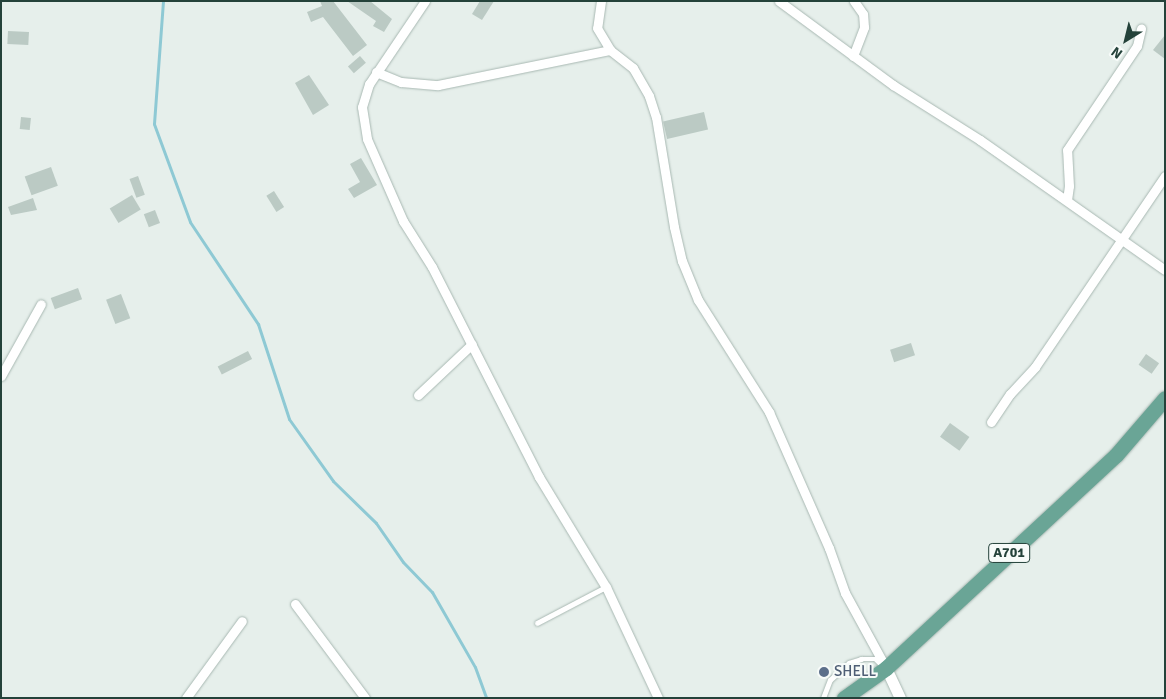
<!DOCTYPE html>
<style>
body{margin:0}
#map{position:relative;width:1166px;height:699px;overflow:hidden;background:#e6efeb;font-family:Signika,sans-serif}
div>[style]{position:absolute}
.stream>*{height:3px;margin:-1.5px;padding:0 1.5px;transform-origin:1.5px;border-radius:1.5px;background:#8ec9d4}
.building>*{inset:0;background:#bbcac4;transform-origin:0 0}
.roads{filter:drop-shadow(0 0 1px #a8b8b2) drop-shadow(0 0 1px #a8b8b2)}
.service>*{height:4.5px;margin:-2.25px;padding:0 2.25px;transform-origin:2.25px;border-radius:2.25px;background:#fff}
.minor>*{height:9px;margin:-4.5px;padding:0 4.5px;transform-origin:4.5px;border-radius:4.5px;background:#fff}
.tertiary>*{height:11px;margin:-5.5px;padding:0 5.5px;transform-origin:5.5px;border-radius:5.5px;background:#fff}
.primary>*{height:15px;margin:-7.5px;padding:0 7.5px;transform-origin:7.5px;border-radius:7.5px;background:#6aa596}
.dots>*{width:14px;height:14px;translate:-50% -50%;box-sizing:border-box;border:2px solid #f7fbf9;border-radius:50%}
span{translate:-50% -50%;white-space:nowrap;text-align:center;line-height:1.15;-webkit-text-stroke:4px #f7fbf9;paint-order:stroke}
.shield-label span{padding:1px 4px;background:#f7fbf9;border:1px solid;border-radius:4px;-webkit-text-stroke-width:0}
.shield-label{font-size:14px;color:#24423a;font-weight:700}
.service-label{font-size:15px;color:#4e5e75}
.left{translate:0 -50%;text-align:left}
.frame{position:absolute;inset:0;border:2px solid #24423a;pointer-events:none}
.north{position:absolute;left:1101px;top:15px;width:50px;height:50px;-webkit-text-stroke:4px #f7fbf9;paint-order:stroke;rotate:216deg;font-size:14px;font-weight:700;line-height:20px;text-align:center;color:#24423a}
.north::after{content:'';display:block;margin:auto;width:18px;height:22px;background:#24423a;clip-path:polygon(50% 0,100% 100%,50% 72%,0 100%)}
</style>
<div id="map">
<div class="stream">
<i style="left:163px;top:1px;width:123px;rotate:94.2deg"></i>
<i style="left:154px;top:124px;width:104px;rotate:69.8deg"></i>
<i style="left:190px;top:222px;width:123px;rotate:56.3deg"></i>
<i style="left:258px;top:324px;width:100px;rotate:71.9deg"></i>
<i style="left:289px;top:419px;width:76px;rotate:54.6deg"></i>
<i style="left:333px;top:481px;width:60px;rotate:44.3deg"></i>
<i style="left:376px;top:523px;width:47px;rotate:55.3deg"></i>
<i style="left:403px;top:562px;width:42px;rotate:46deg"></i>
<i style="left:432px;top:592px;width:86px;rotate:60.2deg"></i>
<i style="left:475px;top:667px;width:33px;rotate:70deg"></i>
</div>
<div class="building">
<i style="clip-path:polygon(320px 1px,333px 1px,367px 45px,353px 56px,323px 17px,311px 22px,307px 12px,322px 6px)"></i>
<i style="clip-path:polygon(347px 1px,370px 1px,392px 19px,384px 32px,373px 26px,376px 21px)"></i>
<i style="clip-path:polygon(480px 1px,494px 1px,482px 20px,472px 14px)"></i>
<i style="left:8px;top:31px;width:21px;height:13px;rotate:3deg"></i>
<i style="clip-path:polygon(1165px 35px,1165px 59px,1153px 50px)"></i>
<i style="left:360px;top:56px;width:9px;height:16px;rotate:49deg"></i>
<i style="clip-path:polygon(309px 75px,329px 105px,313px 115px,295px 83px)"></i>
<i style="left:704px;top:112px;width:18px;height:42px;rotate:77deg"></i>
<i style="left:21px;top:117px;width:10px;height:12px;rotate:6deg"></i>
<i style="clip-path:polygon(361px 158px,377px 185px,354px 198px,348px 189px,360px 182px,350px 164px)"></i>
<i style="left:51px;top:167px;width:20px;height:28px;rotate:70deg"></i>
<i style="left:138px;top:176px;width:20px;height:9px;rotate:70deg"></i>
<i style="left:274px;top:191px;width:19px;height:9px;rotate:58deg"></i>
<i style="left:132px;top:195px;width:17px;height:26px;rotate:59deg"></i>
<i style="clip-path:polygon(33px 198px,37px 210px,11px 215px,8px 207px)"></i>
<i style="left:155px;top:210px;width:14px;height:12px;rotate:69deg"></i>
<i style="left:78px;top:288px;width:12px;height:29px;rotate:70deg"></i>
<i style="left:121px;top:294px;width:26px;height:16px;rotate:69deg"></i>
<i style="left:911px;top:343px;width:13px;height:22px;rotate:72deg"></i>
<i style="left:248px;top:351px;width:9px;height:34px;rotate:63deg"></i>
<i style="left:1146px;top:354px;width:16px;height:13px;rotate:35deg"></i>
<i style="left:950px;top:423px;width:24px;height:17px;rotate:36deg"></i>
</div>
<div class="roads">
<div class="service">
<i style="left:537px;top:623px;width:78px;rotate:-27.6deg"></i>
<i style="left:823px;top:698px;width:19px;rotate:-69deg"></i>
<i style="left:830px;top:680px;width:25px;rotate:-42deg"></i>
<i style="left:849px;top:663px;width:13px;rotate:-18deg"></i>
<i style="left:861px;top:659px;width:15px"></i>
<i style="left:876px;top:659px;width:7px;rotate:45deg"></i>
</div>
<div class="minor">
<i style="left:425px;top:1px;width:100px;rotate:124deg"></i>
<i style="left:369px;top:84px;width:24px;rotate:107deg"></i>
<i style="left:362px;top:107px;width:32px;rotate:81deg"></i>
<i style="left:367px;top:139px;width:90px;rotate:66.3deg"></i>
<i style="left:403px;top:221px;width:54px;rotate:57.8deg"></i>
<i style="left:432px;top:267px;width:236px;rotate:63deg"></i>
<i style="left:539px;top:477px;width:129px;rotate:58.7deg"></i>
<i style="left:606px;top:587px;width:123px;rotate:64.9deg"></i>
<i style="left:601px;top:1px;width:27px;rotate:98deg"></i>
<i style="left:597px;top:28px;width:26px;rotate:59deg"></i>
<i style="left:779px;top:1px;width:142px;rotate:36.4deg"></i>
<i style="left:893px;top:85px;width:103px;rotate:32.3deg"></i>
<i style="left:980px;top:140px;width:226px;rotate:35.1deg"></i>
<i style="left:853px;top:56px;width:31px;rotate:-69deg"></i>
<i style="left:864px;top:27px;width:13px;rotate:-94deg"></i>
<i style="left:863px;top:14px;width:16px;rotate:-125deg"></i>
<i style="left:376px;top:72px;width:27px;rotate:22deg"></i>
<i style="left:401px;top:82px;width:37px;rotate:5deg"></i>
<i style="left:438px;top:85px;width:176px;rotate:-11.5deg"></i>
<i style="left:610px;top:50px;width:29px;rotate:38deg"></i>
<i style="left:633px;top:68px;width:32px;rotate:60deg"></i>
<i style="left:649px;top:96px;width:22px;rotate:72deg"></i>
<i style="left:656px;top:117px;width:111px;rotate:80.7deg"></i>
<i style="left:674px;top:227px;width:35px;rotate:77deg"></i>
<i style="left:682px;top:261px;width:42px;rotate:67.7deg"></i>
<i style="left:698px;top:300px;width:133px;rotate:57.6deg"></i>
<i style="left:769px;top:412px;width:149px;rotate:66.2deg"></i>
<i style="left:829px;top:548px;width:48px;rotate:70.4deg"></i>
<i style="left:845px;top:593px;width:85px;rotate:61.3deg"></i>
<i style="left:1067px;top:200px;width:14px;rotate:-82deg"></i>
<i style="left:1069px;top:186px;width:36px;rotate:-93deg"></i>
<i style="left:1067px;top:150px;width:125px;rotate:-56.1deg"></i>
<i style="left:1137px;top:46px;width:18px;rotate:-77deg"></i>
<i style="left:1px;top:376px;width:82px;rotate:-60.9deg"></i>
<i style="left:418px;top:395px;width:74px;rotate:-43.4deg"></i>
<i style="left:991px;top:422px;width:34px;rotate:-56deg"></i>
<i style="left:1010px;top:394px;width:37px;rotate:-47deg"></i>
<i style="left:1035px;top:367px;width:231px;rotate:-55.8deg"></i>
<i style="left:295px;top:604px;width:117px;rotate:53.3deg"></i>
<i style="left:186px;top:698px;width:95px;rotate:-54deg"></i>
</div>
<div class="tertiary">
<i style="left:886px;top:668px;width:33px;rotate:65deg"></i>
</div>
<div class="primary">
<i style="left:844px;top:698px;width:52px;rotate:-35.5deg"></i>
<i style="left:886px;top:668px;width:313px;rotate:-42.8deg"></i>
<i style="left:1116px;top:455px;width:75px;rotate:-49.3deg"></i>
</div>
</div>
<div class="dots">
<i style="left:824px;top:672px;background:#5c6f8a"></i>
</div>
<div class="shield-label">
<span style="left:1009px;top:553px">A701</span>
</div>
<div class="service-label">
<span class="left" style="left:834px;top:672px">SHELL</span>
</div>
<div class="frame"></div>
<div class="north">N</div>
</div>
